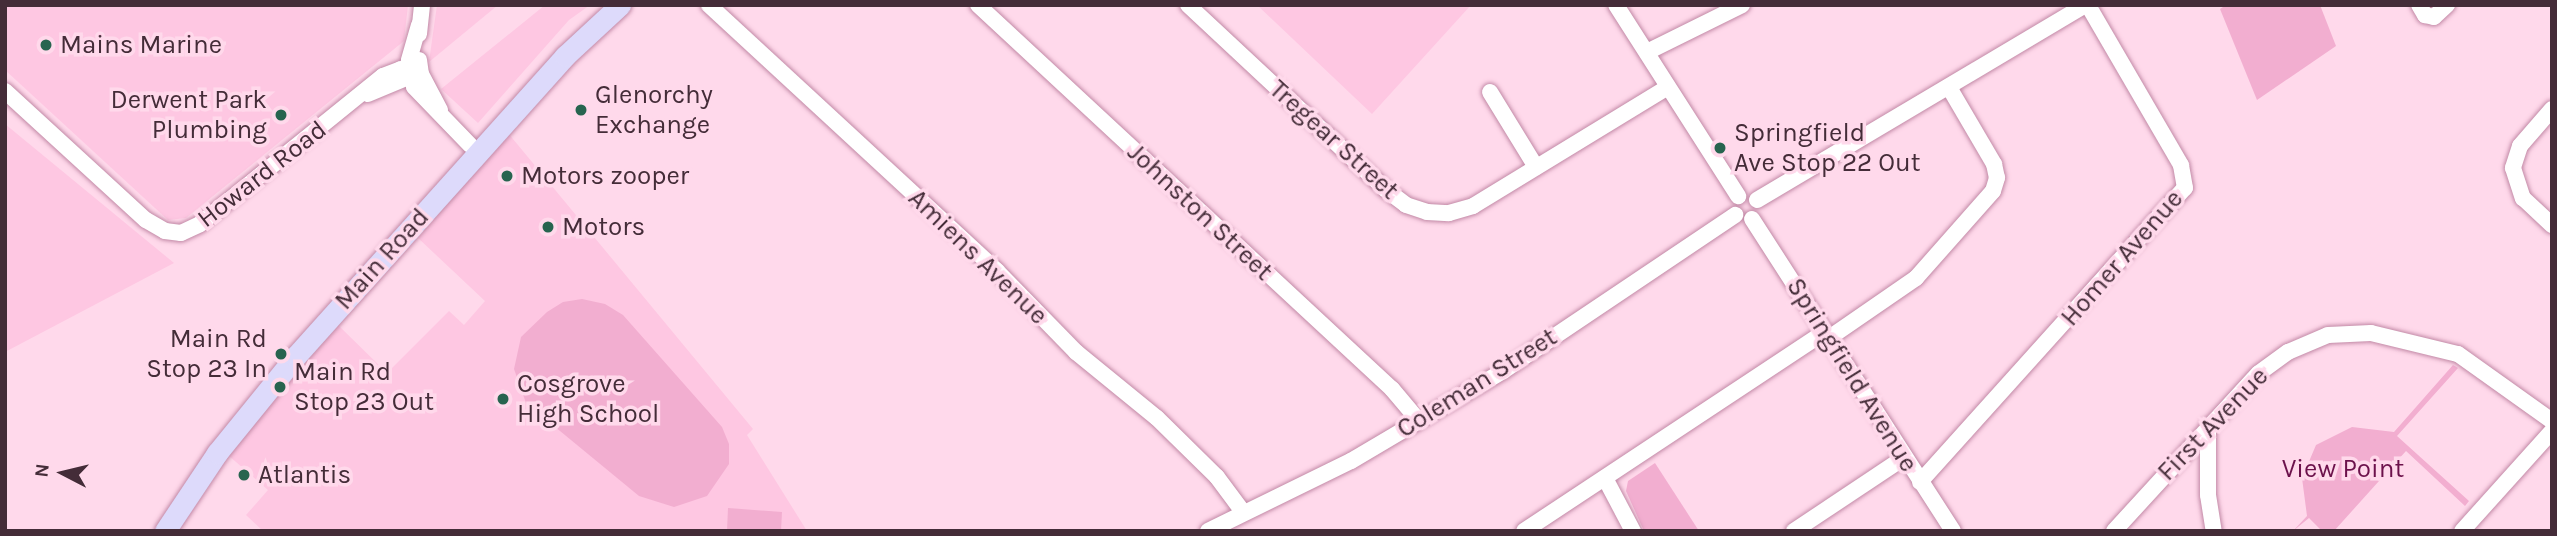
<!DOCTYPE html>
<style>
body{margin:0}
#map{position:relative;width:2557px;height:536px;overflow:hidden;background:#ffd9eb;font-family:Karla,sans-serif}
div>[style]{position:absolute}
.built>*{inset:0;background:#fec7e2}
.green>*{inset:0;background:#f2aed0}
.roads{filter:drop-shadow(0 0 2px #c289a6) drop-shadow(0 0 2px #c289a6)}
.minor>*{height:16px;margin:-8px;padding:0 8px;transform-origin:8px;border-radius:8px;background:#fff}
.major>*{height:21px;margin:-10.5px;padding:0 10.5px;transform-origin:10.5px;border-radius:10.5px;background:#dddafb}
.dots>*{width:19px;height:19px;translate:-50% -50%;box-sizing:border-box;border:4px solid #ffd9eb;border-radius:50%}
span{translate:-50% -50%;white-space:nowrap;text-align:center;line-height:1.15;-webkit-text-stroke:7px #ffd9eb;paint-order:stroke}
.poi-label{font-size:26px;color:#442c38}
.left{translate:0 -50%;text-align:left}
.right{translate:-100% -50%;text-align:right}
.street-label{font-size:26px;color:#442c38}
.park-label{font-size:26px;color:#6c114b}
.frame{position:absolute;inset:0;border:7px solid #442c38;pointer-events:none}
.north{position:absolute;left:28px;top:438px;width:70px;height:70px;-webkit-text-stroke:5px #ffd9eb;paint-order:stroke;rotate:277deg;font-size:19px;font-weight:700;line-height:28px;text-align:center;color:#442c38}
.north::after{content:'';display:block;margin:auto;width:24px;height:32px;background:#442c38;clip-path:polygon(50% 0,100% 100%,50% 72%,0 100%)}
</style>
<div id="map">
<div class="built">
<i style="clip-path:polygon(5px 5px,408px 5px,404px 41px,186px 218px,168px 220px,5px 70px)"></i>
<i style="clip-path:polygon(437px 5px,498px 5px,429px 62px)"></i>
<i style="clip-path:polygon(545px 5px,590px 5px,569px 20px,478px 123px,441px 89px)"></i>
<i style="clip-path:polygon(1257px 5px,1471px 5px,1372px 114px)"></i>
<i style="clip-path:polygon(5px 124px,174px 263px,5px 352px)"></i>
<i style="clip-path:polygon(508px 133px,753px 429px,747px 435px,807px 531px,263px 531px,246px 515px,268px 490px,228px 455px,338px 325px,387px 373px,449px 311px,464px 325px,485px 301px,418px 238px)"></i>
</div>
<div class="green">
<i style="clip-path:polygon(2226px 5px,2320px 5px,2336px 46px,2257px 100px,2220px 9px)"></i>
<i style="clip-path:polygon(582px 299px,605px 304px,623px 315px,722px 427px,729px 444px,729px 464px,707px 496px,674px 507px,639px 496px,526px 403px,514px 369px,521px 337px,547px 312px,563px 302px)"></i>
<i style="clip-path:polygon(2453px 365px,2458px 368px,2397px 436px,2469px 501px,2465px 506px,2406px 451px,2334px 531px,2322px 531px,2309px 518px,2293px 531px,2307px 516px,2302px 478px,2316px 445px,2352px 427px,2394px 432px)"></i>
<i style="clip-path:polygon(1655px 463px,1699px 531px,1644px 531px,1626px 491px,1628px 481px)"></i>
<i style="clip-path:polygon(728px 508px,782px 512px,781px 531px,727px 531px)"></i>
</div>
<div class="roads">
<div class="minor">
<i style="left:709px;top:5px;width:392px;rotate:42.7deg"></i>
<i style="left:997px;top:271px;width:113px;rotate:45.7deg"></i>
<i style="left:1076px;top:352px;width:104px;rotate:39.2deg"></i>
<i style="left:1157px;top:418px;width:84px;rotate:44.5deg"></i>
<i style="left:1217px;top:477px;width:44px;rotate:53.4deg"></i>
<i style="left:978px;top:5px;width:565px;rotate:42.85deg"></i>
<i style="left:1392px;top:389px;width:42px;rotate:49.8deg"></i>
<i style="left:1188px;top:5px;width:270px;rotate:43deg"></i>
<i style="left:1385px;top:189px;width:26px;rotate:37deg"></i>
<i style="left:1406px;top:205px;width:22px;rotate:18deg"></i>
<i style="left:1427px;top:212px;width:22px;rotate:3deg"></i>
<i style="left:1449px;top:213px;width:25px;rotate:-16deg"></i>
<i style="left:1473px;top:206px;width:228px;rotate:-31.4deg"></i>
<i style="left:1616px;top:5px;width:227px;rotate:57.4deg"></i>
<i style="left:2419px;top:5px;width:12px;rotate:59deg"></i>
<i style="left:2425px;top:15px;width:9px;rotate:13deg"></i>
<i style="left:2434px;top:17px;width:18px;rotate:-43deg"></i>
<i style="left:419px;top:25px;width:37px;rotate:106deg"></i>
<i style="left:409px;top:61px;width:26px;rotate:79deg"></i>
<i style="left:414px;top:87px;width:81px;rotate:46deg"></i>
<i style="left:419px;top:34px;width:29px;rotate:-84deg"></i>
<i style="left:1647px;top:52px;width:106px;rotate:-26.3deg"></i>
<i style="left:419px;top:60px;width:14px;rotate:82deg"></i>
<i style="left:421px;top:74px;width:41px;rotate:62.2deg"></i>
<i style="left:5px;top:91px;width:191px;rotate:42.5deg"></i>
<i style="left:146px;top:220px;width:22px;rotate:30deg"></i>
<i style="left:165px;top:231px;width:16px;rotate:7deg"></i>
<i style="left:181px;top:233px;width:21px;rotate:-25deg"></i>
<i style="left:200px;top:224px;width:235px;rotate:-39deg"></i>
<i style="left:383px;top:76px;width:19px;rotate:-21deg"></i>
<i style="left:401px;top:69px;width:19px;rotate:3deg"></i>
<i style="left:1490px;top:92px;width:88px;rotate:58.5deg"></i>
<i style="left:368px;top:94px;width:54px;rotate:-22.8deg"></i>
<i style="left:2552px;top:109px;width:49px;rotate:130.9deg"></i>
<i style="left:2520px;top:146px;width:23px;rotate:108deg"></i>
<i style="left:2513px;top:168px;width:32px;rotate:72deg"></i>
<i style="left:2523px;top:198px;width:40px;rotate:43deg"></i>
<i style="left:1757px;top:200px;width:382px;rotate:-30.7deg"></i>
<i style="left:1752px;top:219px;width:371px;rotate:57.2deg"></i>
<i style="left:1829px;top:338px;width:106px;rotate:-34.6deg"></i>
<i style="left:1916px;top:278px;width:116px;rotate:-48.5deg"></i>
<i style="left:1993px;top:191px;width:14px;rotate:-73deg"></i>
<i style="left:1997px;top:178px;width:14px;rotate:-102deg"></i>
<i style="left:1994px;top:164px;width:87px;rotate:-120.4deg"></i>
<i style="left:2208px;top:426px;width:69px;rotate:90deg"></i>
<i style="left:2208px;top:495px;width:36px;rotate:81deg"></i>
<i style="left:1605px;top:478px;width:60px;rotate:62.2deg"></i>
<i style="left:1920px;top:482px;width:396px;rotate:-48deg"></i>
<i style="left:2185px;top:188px;width:23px;rotate:-100deg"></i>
<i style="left:2181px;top:165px;width:185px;rotate:-120.2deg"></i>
<i style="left:1208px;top:531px;width:159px;rotate:-26.1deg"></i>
<i style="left:1351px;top:461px;width:177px;rotate:-30.6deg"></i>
<i style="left:1503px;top:371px;width:280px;rotate:-33.9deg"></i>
<i style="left:1524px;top:531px;width:361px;rotate:-33.5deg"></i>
<i style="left:1794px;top:531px;width:133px;rotate:-33.7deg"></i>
<i style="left:2114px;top:531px;width:214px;rotate:-47.5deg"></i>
<i style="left:2259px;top:373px;width:36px;rotate:-36deg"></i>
<i style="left:2288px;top:352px;width:43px;rotate:-23deg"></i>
<i style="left:2328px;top:335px;width:43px;rotate:-2.7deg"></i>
<i style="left:2371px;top:333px;width:89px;rotate:13.6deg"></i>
<i style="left:2458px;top:354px;width:115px;rotate:35.5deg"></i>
<i style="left:2462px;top:531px;width:135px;rotate:-48deg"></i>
</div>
<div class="major">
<i style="left:165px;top:531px;width:94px;rotate:-56.3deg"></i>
<i style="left:217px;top:453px;width:124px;rotate:-50.9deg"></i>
<i style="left:295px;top:357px;width:404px;rotate:-48.1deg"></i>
<i style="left:565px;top:56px;width:75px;rotate:-42.8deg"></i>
</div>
</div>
<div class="dots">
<i style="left:46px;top:45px;background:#27644f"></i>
<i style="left:581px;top:110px;background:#27644f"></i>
<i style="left:281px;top:115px;background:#27644f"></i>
<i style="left:1720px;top:148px;background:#27644f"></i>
<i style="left:507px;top:176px;background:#27644f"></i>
<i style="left:548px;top:227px;background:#27644f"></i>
<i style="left:281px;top:354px;background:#27644f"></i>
<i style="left:280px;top:387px;background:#27644f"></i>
<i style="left:503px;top:399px;background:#27644f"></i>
<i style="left:244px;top:475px;background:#27644f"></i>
</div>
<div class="poi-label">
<span class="left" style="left:60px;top:45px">Mains Marine</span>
<span class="left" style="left:595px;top:110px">Glenorchy<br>Exchange</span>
<span class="right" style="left:267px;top:115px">Derwent Park<br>Plumbing</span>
<span class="left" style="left:1734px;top:148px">Springfield<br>Ave Stop 22 Out</span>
<span class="left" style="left:521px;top:176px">Motors zooper</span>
<span class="left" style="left:562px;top:227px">Motors</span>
<span class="right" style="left:267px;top:354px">Main Rd<br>Stop 23 In</span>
<span class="left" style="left:294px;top:387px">Main Rd<br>Stop 23 Out</span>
<span class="left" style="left:517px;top:399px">Cosgrove<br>High School</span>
<span class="left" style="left:258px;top:475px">Atlantis</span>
</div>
<div class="street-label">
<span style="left:1334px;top:140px;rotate:42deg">Tregear Street</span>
<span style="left:262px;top:174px;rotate:-38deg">Howard Road</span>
<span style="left:1200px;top:212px;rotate:43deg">Johnston Street</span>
<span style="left:978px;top:257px;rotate:44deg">Amiens Avenue</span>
<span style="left:2122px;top:258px;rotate:-49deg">Homer Avenue</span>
<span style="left:382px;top:259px;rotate:-48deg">Main Road</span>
<span style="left:1852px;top:375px;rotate:58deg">Springfield Avenue</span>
<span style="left:1477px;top:383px;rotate:-32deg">Coleman Street</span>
<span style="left:2213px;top:424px;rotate:-46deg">First Avenue</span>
</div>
<div class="park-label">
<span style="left:2343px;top:469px">View Point</span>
</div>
<div class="frame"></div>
<div class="north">N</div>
</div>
